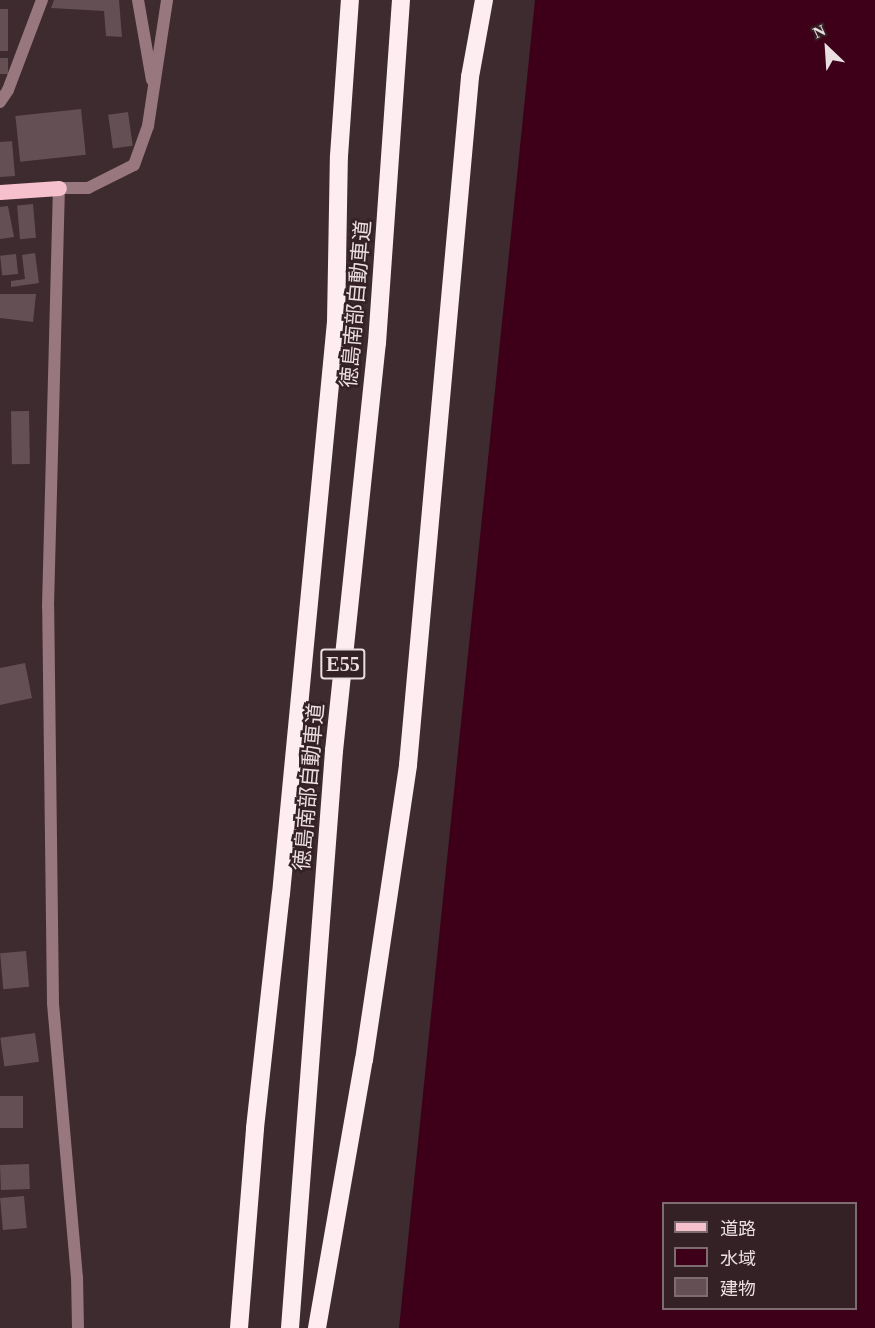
<!DOCTYPE html>
<meta charset="utf-8">
<style>
body{margin:0}
#map{position:relative;width:875px;height:1328px;overflow:hidden;background:#3d2b2f;font-family:"Times New Roman","Noto Sans JP",serif}
div>[style]{position:absolute}
.water>*{inset:0;background:#3e0019}
.building>*{inset:0;background:#644f54;transform-origin:0 0}
.street>*{height:12px;margin:-6px;padding:0 6px;transform-origin:6px;border-radius:6px;background:#98777e}
.primary>*{height:15px;margin:-7.5px;padding:0 7.5px;transform-origin:7.5px;border-radius:7.5px;background:#f7c0cd}
.highway>*{height:18px;margin:-9px;padding:0 9px;transform-origin:9px;border-radius:9px;background:#fdecf0}
span{translate:-50% -50%;white-space:nowrap;text-align:center;line-height:1.15;-webkit-text-stroke:5px #332125;paint-order:stroke}
.shield-label span{padding:2px 4px;background:#332125;border:2px solid;border-radius:4px;-webkit-text-stroke-width:0}
.shield-label{font-size:20px;color:#ebdee1;font-weight:700}
.street-label{font-size:21px;color:#ebdee1}
.legend{position:absolute;left:662px;top:1202px;width:195px;height:108px;box-sizing:border-box;background:#332125;border:2px solid #7d6d70;margin:0;padding:8px 10px;list-style:none;font-size:18px;color:#ebdee1}
.legend li{display:flex;align-items:center;gap:12px;height:30px}
.legend b{width:30px;border:2px solid #7d6d70}
.north{position:absolute;left:797px;top:18px;width:60px;height:60px;-webkit-text-stroke:4px #332125;paint-order:stroke;rotate:335deg;font-size:16px;font-weight:700;line-height:24px;text-align:center;color:#ebdee1}
.north::after{content:'';display:block;margin:auto;width:21px;height:27px;background:#ebdee1;clip-path:polygon(50% 0,100% 100%,50% 72%,0 100%)}
</style>
<div id="map">
<div class="water">
<i style="clip-path:polygon(evenodd,535px 0,875px 0,875px 1328px,399px 1328px,535px 0,664px 1204px,856px 1204px,856px 1308px,664px 1308px,664px 1204px)"></i>
</div>
<div class="building">
<i style="clip-path:polygon(54px 0,119px 0,122px 37px,106px 36px,104px 11px,51px 8px)"></i>
<i style="left:0;top:9px;width:8px;height:42px"></i>
<i style="left:0;top:58px;width:8px;height:16px"></i>
<i style="left:81px;top:109px;width:46px;height:66px;rotate:84deg"></i>
<i style="left:128px;top:112px;width:34px;height:20px;rotate:82deg"></i>
<i style="clip-path:polygon(12px 141px,15px 176px,0 177px,0 142px)"></i>
<i style="left:33px;top:204px;width:34px;height:16px;rotate:85deg"></i>
<i style="clip-path:polygon(8px 206px,14px 237px,0 239px,0 207px)"></i>
<i style="clip-path:polygon(35px 253px,39px 283px,11px 287px,11px 281px,25px 279px,22px 255px)"></i>
<i style="left:16px;top:254px;width:20px;height:16px;rotate:84deg"></i>
<i style="clip-path:polygon(0 294px,36px 294px,33px 322px,0 318px)"></i>
<i style="left:29px;top:411px;width:53px;height:18px;rotate:89deg"></i>
<i style="clip-path:polygon(25px 663px,32px 698px,0 705px,0 668px)"></i>
<i style="left:26px;top:951px;width:36px;height:26px;rotate:85deg"></i>
<i style="left:35px;top:1033px;width:29px;height:35px;rotate:82deg"></i>
<i style="left:0;top:1096px;width:23px;height:32px"></i>
<i style="left:29px;top:1164px;width:25px;height:29px;rotate:88deg"></i>
<i style="left:24px;top:1196px;width:32px;height:24px;rotate:85deg"></i>
</div>
<div class="street">
<i style="left:138px;top:0;width:81px;rotate:80.1deg"></i>
<i style="left:0;top:102px;width:14px;rotate:-56deg"></i>
<i style="left:8px;top:90px;width:96px;rotate:-69.3deg"></i>
<i style="left:78px;top:1328px;width:50px;rotate:-91.1deg"></i>
<i style="left:77px;top:1278px;width:276px;rotate:-95deg"></i>
<i style="left:53px;top:1003px;width:397px;rotate:-90.7deg"></i>
<i style="left:48px;top:606px;width:418px;rotate:-88.5deg"></i>
<i style="left:59px;top:188px;width:29px"></i>
<i style="left:88px;top:188px;width:51px;rotate:-26.6deg"></i>
<i style="left:134px;top:165px;width:41px;rotate:-70.3deg"></i>
<i style="left:148px;top:126px;width:127px;rotate:-81.4deg"></i>
</div>
<div class="primary">
<i style="left:0;top:192px;width:59px;rotate:-3.9deg"></i>
</div>
<div class="highway">
<i style="left:239px;top:1328px;width:201px;rotate:-85.4deg"></i>
<i style="left:255px;top:1128px;width:235px;rotate:-83.7deg"></i>
<i style="left:281px;top:894px;width:575px;rotate:-84.51deg"></i>
<i style="left:336px;top:322px;width:166px;rotate:-89deg"></i>
<i style="left:339px;top:156px;width:156px;rotate:-86deg"></i>
<i style="left:290px;top:1328px;width:579px;rotate:-85.64deg"></i>
<i style="left:334px;top:751px;width:410px;rotate:-84deg"></i>
<i style="left:377px;top:343px;width:344px;rotate:-86deg"></i>
<i style="left:317px;top:1328px;width:272px;rotate:-80.1deg"></i>
<i style="left:364px;top:1060px;width:298px;rotate:-81.5deg"></i>
<i style="left:408px;top:765px;width:691px;rotate:-84.85deg"></i>
<i style="left:470px;top:77px;width:78px;rotate:-79.7deg"></i>
</div>
<div class="shield-label">
<span style="left:343px;top:664px">E55</span>
</div>
<div class="street-label">
<span style="left:356px;top:304px;rotate:-85deg">徳島南部自動車道</span>
<span style="left:309px;top:787px;rotate:-85deg">徳島南部自動車道</span>
</div>
<ul class="legend">
<li><b style="height:8px;background:#f7c0cd"></b>道路</li>
<li><b style="height:16px;background:#3e0019"></b>水域</li>
<li><b style="height:16px;background:#644f54"></b>建物</li>
</ul>
<div class="north">N</div>
</div>
